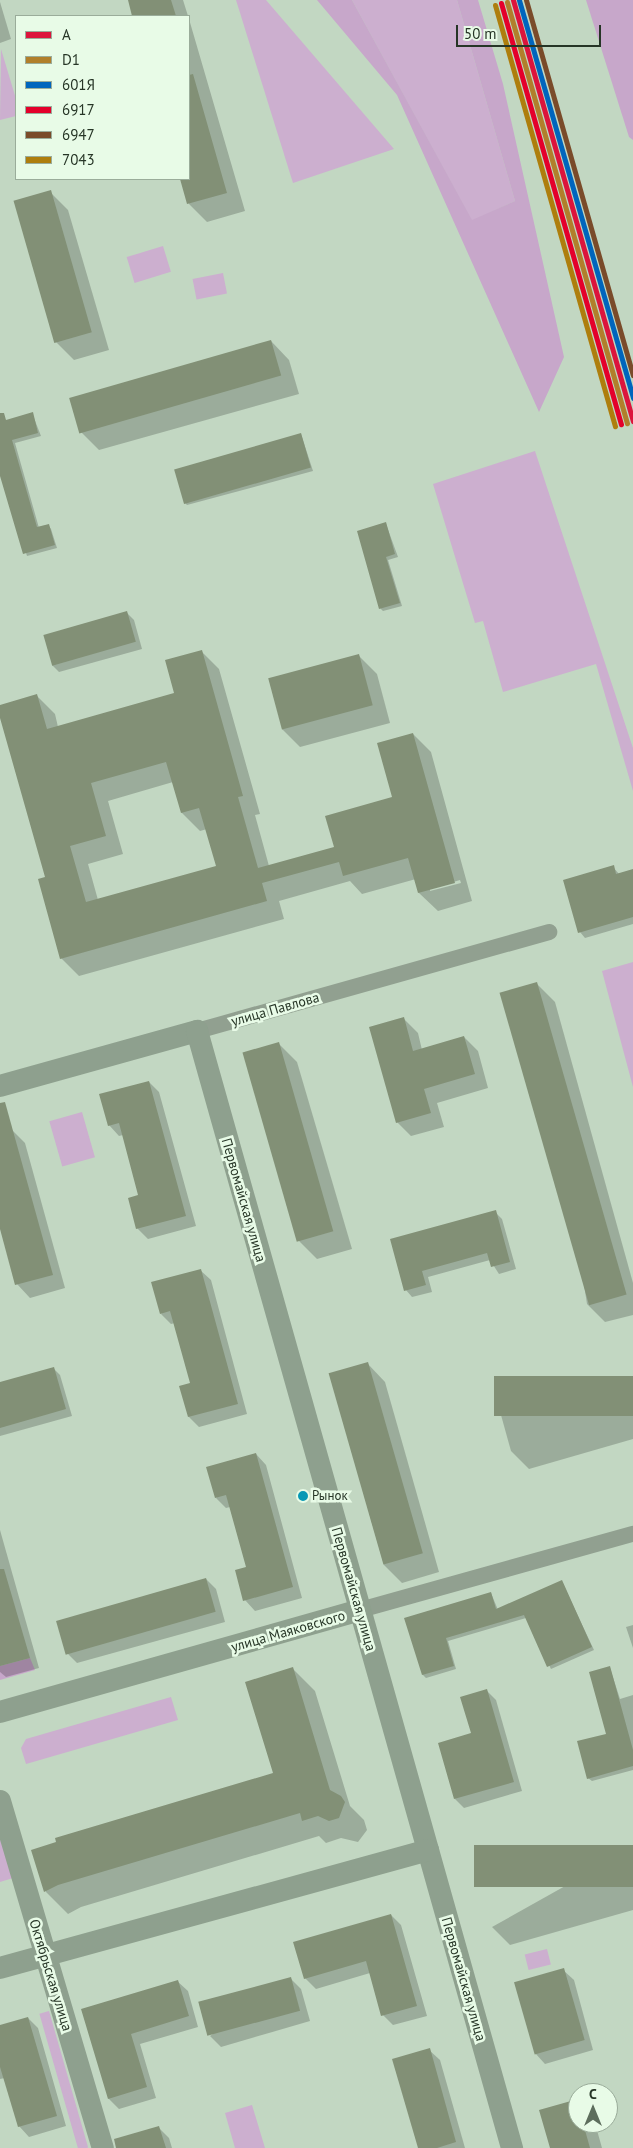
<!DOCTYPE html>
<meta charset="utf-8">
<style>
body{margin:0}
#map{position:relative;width:633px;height:2148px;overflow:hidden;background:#c2d7c2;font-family:"PT Sans",sans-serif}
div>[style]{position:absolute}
.green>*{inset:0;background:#ccafcf;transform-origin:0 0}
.forest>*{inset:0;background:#c7a7ca}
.shadow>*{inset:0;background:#0003}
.building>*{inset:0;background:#829076;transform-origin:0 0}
.street>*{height:16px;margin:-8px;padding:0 8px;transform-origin:8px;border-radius:8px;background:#91a090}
.secondary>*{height:22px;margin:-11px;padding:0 11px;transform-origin:11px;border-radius:11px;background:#8ea08e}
.rail-1>*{height:5px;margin:-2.5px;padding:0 2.5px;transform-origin:2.5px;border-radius:2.5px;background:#dc143c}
.rail-2>*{height:5px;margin:-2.5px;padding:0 2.5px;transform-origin:2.5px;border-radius:2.5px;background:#b17f2b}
.rail-3>*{height:5px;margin:-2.5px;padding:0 2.5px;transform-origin:2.5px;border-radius:2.5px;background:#0065bd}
.rail-4>*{height:5px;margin:-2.5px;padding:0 2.5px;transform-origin:2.5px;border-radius:2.5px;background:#e4002b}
.rail-5>*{height:5px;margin:-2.5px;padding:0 2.5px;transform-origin:2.5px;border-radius:2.5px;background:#7a4b2a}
.rail-6>*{height:5px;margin:-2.5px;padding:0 2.5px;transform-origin:2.5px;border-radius:2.5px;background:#ae7e0d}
.dots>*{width:14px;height:14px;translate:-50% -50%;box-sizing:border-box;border:2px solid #e8fbe7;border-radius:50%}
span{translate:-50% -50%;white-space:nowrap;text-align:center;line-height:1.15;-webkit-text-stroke:5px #e8fbe7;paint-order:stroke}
.bus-label{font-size:13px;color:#263526}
.left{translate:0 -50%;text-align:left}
.street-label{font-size:14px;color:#263526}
.legend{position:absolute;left:15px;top:15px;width:175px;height:165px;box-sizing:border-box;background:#e8fbe7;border:1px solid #9aac9a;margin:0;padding:6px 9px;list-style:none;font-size:15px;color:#263526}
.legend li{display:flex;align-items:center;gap:10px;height:25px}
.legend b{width:25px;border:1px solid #9aac9a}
.north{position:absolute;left:568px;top:2083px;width:50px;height:50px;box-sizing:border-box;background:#e8fbe7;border:1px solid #9aac9a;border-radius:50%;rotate:0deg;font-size:14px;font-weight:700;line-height:20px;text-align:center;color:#263526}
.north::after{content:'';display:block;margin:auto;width:18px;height:22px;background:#5d6e5d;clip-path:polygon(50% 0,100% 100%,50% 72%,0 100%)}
.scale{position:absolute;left:456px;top:25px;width:145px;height:22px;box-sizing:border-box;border:2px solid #263526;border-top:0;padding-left:6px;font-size:15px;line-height:18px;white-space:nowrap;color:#263526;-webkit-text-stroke:4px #e8fbe7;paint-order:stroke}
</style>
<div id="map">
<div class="green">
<i style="clip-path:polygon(236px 0,266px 0,394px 149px,293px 183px)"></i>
<i style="clip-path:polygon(352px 0,457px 0,515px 201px,472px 221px)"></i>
<i style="clip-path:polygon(1px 49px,16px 99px,16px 116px,0 120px)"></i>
<i style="left:163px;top:246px;width:27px;height:38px;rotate:73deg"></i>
<i style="left:223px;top:273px;width:21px;height:31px;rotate:79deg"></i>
<i style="clip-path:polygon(535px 451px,633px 748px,633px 791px,596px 664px,503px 692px,483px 621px,475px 623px,433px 484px)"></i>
<i style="clip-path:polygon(633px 962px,633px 1087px,602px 971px)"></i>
<i style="left:82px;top:1112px;width:47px;height:34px;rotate:74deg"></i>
<i style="clip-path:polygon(171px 1697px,178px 1720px,26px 1764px,21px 1748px,26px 1739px)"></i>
<i style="clip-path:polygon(0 1835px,13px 1878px,0 1882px)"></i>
<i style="left:547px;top:1949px;width:16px;height:23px;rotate:76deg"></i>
<i style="left:49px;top:2011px;width:142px;height:10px;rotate:74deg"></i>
<i style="clip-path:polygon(252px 2105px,265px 2148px,235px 2148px,225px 2113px)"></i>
</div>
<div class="forest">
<i style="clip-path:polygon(317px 0,352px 0,472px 220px,515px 201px,457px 0,478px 0,503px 84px,564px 357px,539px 412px,397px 95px)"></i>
<i style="clip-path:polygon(586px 0,633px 0,633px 140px,629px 137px)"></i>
<i style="clip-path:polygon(30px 1658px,35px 1670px,0 1680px,0 1666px)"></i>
</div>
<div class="shadow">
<i style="clip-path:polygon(129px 0,183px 0,188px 16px,134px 16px)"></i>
<i style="clip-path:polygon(0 2px,11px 39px,0 43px)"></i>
<i style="clip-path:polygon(189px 19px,245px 211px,207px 222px,189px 204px,181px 179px,189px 179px)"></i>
<i style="clip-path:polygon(50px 192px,68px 210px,109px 350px,74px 360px,56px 342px)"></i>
<i style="clip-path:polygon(271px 341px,289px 360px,299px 394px,99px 450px,81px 432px)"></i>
<i style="clip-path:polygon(32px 413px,41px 436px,15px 443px,39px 528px,48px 525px,51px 529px,57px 548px,27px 556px,0 471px,0 423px)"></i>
<i style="clip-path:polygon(301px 434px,313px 471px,187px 505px,184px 502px)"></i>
<i style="clip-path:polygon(386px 524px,398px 557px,388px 560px,402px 606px,383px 611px,380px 608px)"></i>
<i style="clip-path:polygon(127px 613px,134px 620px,142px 649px,59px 672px,52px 665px)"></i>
<i style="clip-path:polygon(evenodd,201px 651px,219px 669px,260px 814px,255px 815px,269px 866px,336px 848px,393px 798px,413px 734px,431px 752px,472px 901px,438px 911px,419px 893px,416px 879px,362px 894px,350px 881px,279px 901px,284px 919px,79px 976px,61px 958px,47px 878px,0 706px,37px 696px,55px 714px,58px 727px,176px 694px,201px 651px,173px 782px,182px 813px,200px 831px,207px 829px,217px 867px,98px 900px,88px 864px,123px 854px,108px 801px,173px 782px,201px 651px,460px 880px,461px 883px,430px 891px,430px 889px,460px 880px)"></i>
<i style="clip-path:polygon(359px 656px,377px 674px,390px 723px,300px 747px,282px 729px)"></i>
<i style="clip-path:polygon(613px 867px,619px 874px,633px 870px,633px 924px,585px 938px,580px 932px)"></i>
<i style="clip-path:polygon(537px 984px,555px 1002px,633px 1283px,633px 1315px,605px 1322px,587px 1304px)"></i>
<i style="clip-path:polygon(404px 1019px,418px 1033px,422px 1050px,464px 1037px,478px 1051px,488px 1088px,437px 1103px,444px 1127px,411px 1136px,397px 1122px)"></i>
<i style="clip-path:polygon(279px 1044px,297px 1062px,352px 1249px,317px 1259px,299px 1241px)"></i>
<i style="clip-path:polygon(149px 1082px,159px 1092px,196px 1226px,148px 1239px,137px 1228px,139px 1196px,123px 1135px,119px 1136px,109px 1125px)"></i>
<i style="clip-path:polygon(12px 1130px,25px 1143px,65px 1288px,30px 1298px,17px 1284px,0 1224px,0 1133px)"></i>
<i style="clip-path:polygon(495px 1212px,502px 1219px,516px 1269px,499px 1274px,490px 1260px,428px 1277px,432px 1292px,412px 1297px,406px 1290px,392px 1240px)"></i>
<i style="clip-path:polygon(200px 1270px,211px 1280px,247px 1414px,199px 1427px,189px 1417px,192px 1384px,175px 1323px,171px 1324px,161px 1314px)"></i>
<i style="clip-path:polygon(367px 1363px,385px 1382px,439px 1572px,402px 1583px,384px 1565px,330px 1374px)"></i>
<i style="clip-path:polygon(53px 1368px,60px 1375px,72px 1416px,0 1436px,0 1384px)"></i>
<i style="clip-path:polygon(633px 1377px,633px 1439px,529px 1469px,511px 1451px,501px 1415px)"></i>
<i style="clip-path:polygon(256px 1454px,266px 1465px,302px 1598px,255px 1611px,245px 1600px,247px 1568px,230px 1507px,226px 1508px,216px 1498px)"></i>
<i style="clip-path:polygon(0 1530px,39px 1668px,6px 1677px,0 1672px)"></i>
<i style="clip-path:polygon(206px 1579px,216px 1589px,225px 1622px,77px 1663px,67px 1653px)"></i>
<i style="clip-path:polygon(562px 1582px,594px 1650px,551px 1669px,526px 1618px,448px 1641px,456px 1669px,426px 1678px,423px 1675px,406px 1619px,491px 1593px,498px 1610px)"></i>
<i style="clip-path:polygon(633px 1625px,633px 1648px,626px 1627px)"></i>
<i style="clip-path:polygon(610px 1668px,620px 1699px,633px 1695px,633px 1770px,592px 1781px,588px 1778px,607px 1735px)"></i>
<i style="clip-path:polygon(293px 1669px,315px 1691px,350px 1806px,364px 1820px,367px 1830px,358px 1842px,341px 1838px,326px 1843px,319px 1836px,81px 1907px,68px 1914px,46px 1892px,33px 1851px,274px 1774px)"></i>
<i style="clip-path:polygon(487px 1691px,496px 1700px,522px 1791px,464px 1808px,455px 1799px)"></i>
<i style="clip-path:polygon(633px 1848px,633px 1910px,510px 1945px,492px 1927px)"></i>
<i style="clip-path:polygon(391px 1915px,401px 1925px,427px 2016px,393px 2025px,383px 2015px,370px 1973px,316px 1989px,305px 1978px)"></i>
<i style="clip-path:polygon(563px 1970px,574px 1980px,593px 2050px,545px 2064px,535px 2053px)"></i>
<i style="clip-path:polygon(290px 1978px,301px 1989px,310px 2021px,221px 2047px,210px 2036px)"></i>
<i style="clip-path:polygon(177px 1981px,188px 1991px,198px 2027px,140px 2044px,156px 2098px,119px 2109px,109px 2099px,82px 2010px)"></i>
<i style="clip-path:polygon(28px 2018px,38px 2028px,66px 2126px,29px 2137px,19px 2126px,5px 2078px,0 2079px,0 2026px)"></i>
<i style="clip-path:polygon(429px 2050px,440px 2060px,465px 2148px,419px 2148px)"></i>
<i style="clip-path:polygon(578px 2103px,578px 2123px,595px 2123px,602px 2148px,551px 2148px)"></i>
<i style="clip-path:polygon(159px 2128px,169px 2138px,172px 2148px,125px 2148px)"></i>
</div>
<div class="building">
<i style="clip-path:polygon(128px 0,171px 0,176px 16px,132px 16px)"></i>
<i style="clip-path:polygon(193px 74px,227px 193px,187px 204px,180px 179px,189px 179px,189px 75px)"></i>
<i style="left:51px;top:190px;width:148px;height:39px;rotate:74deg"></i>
<i style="left:271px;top:340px;width:37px;height:210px;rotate:74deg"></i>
<i style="clip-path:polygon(33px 412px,38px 433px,12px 440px,37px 527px,49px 524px,55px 545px,23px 554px,0 476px,0 413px,4px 413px,6px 420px)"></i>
<i style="left:301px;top:433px;width:36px;height:132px;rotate:74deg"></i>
<i style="clip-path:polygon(386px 522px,395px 554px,386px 557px,400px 603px,379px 609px,357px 531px)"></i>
<i style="left:127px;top:611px;width:32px;height:87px;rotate:74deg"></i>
<i style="clip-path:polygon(evenodd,202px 650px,243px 796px,238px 797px,258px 868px,334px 847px,325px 816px,392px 797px,377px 743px,413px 733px,455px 883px,418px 893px,408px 858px,343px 876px,339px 862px,262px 883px,267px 901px,60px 959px,38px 879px,45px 877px,0 718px,0 705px,37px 694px,47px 729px,174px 693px,165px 660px,202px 650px,166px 762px,181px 813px,199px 808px,216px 866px,86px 902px,70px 846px,106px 836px,91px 783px,166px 762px)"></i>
<i style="left:359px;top:654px;width:53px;height:94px;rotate:75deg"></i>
<i style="clip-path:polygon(614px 865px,616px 874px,633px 869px,633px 917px,578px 933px,563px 880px)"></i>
<i style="left:537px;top:982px;width:325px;height:39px;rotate:74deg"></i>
<i style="clip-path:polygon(404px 1017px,413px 1051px,464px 1036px,475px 1074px,424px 1089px,431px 1113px,396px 1123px,369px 1027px)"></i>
<i style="left:279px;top:1042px;width:197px;height:38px;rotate:74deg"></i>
<i style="clip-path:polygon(149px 1081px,186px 1216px,136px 1229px,128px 1198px,138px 1195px,119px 1123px,108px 1126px,99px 1094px)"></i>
<i style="clip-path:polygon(5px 1102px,53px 1275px,15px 1285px,0 1229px,0 1103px)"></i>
<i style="clip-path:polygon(496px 1210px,510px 1262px,491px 1267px,487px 1253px,422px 1271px,426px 1285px,404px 1291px,390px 1239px)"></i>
<i style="clip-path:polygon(201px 1269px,238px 1404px,188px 1417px,179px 1386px,190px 1383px,170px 1311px,160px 1314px,151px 1282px)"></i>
<i style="left:368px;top:1362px;width:199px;height:41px;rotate:74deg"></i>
<i style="clip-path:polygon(54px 1367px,66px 1409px,0 1428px,0 1382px)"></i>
<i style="left:633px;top:1376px;width:40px;height:139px;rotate:90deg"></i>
<i style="clip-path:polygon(256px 1453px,293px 1587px,243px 1601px,235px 1570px,246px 1567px,226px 1495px,215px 1498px,206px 1467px)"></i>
<i style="clip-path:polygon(0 1569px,4px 1569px,30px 1658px,0 1666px)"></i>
<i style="left:206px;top:1578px;width:35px;height:156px;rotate:74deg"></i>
<i style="clip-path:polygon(562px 1580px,592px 1647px,547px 1667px,524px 1615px,446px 1638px,454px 1666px,422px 1675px,404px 1618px,491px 1592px,496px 1609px)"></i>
<i style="clip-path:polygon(610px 1666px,633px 1750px,633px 1766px,587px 1779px,577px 1741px,606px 1734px,589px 1672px)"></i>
<i style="clip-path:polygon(293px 1667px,330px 1790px,341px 1796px,345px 1802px,339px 1818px,329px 1821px,318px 1816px,302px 1821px,300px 1813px,58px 1885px,44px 1892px,31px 1850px,56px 1842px,55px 1838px,273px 1773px,245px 1682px)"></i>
<i style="clip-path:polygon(487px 1689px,514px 1782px,454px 1799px,438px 1743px,471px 1733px,460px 1697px)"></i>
<i style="left:633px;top:1845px;width:42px;height:159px;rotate:90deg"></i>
<i style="clip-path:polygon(391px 1914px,417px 2006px,381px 2016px,366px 1961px,304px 1979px,293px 1942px)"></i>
<i style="left:564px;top:1968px;width:75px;height:52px;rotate:74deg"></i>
<i style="left:291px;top:1977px;width:35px;height:96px;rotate:75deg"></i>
<i style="clip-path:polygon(178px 1980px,189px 2016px,131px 2034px,147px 2087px,108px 2099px,81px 2009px)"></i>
<i style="clip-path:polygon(28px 2017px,57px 2116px,18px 2127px,0 2067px,0 2025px)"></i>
<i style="clip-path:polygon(430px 2048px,456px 2142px,437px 2148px,418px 2148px,392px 2059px)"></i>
<i style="clip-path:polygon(578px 2099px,578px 2123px,583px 2123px,590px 2148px,550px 2148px,539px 2110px)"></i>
<i style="clip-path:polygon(159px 2126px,166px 2148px,116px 2148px,114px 2139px)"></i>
</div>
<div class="street">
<i style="left:197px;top:1031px;width:366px;rotate:-15.7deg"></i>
<i style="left:360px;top:1610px;width:283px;rotate:-15.6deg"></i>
</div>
<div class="secondary">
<i style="left:0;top:1086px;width:205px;rotate:-15.6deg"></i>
<i style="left:197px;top:1031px;width:1161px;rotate:74.25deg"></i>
<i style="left:0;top:1712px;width:374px;rotate:-15.8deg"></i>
<i style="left:0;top:1801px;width:362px;rotate:73.5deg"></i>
<i style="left:0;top:1968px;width:444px;rotate:-15.4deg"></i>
</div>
<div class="rail-1">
<i style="left:513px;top:0;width:438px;rotate:74.1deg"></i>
</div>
<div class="rail-2">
<i style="left:507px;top:2px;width:438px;rotate:74.1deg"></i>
</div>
<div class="rail-3">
<i style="left:519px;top:0;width:414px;rotate:74deg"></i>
</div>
<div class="rail-4">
<i style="left:501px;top:3px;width:438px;rotate:74.1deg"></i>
</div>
<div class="rail-5">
<i style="left:526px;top:0;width:390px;rotate:74.1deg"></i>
</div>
<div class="rail-6">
<i style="left:495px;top:5px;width:438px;rotate:74.1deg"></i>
</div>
<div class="dots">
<i style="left:303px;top:1496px;background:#0698b5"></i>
</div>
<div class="bus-label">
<span class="left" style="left:312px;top:1496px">Рынок</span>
</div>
<div class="street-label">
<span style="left:275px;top:1009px;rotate:-16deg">улица Павлова</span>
<span style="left:244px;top:1200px;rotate:74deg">Первомайская улица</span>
<span style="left:354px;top:1589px;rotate:74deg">Первомайская улица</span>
<span style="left:288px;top:1631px;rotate:-16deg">улица Маяковского</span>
<span style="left:51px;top:1975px;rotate:73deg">Октябрьская улица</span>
<span style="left:464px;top:1979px;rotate:74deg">Первомайская улица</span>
</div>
<ul class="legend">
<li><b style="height:6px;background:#dc143c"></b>A</li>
<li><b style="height:6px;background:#b17f2b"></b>D1</li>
<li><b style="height:6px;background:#0065bd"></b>601Я</li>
<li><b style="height:6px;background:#e4002b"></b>6917</li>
<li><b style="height:6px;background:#7a4b2a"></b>6947</li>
<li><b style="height:6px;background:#ae7e0d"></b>7043</li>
</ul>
<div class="north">С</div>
<div class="scale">50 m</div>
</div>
